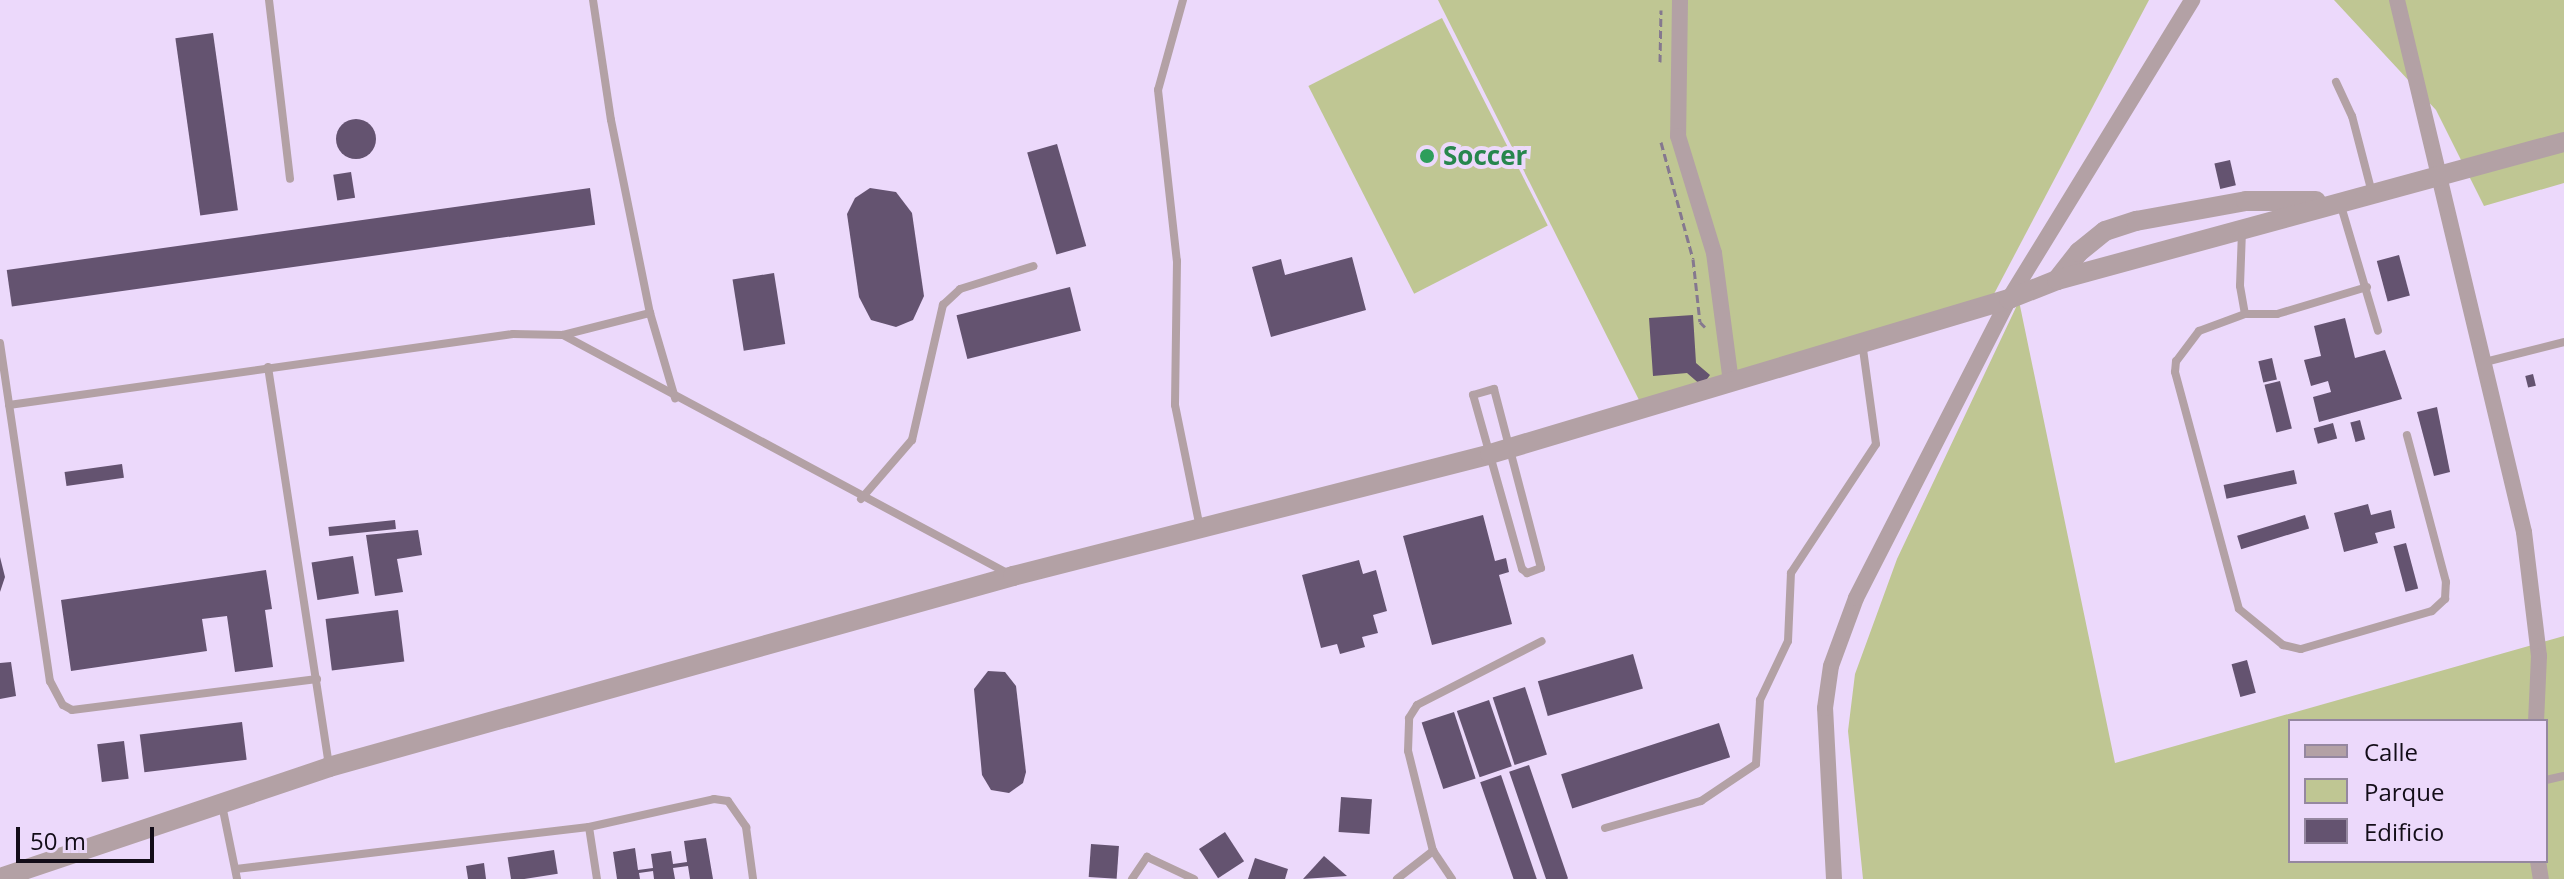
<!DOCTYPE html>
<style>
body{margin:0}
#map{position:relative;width:2564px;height:879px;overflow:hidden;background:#ecd9fb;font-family:"Open Sans",sans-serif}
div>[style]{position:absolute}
.green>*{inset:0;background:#bfc693;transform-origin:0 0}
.building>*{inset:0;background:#645370;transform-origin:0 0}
.round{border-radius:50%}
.path>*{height:3px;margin-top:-1.5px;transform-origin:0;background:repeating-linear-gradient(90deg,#85788f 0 8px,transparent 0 12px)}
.service>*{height:8px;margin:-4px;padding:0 4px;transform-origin:4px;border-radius:4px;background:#b3a1a5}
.minor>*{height:16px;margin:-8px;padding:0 8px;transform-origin:8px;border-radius:8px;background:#b3a1a5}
.tertiary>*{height:20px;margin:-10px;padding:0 10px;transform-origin:10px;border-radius:10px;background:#b3a1a5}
.dots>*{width:22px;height:22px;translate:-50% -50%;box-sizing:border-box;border:4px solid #ecd9fb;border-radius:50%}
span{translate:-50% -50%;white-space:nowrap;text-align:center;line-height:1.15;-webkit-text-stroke:8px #ecd9fb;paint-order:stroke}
.leisure-label{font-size:26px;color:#27864d;font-weight:700}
.left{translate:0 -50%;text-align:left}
.legend{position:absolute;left:2288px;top:719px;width:260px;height:144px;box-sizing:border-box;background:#ecd9fb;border:2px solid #9587a0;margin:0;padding:10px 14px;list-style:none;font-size:24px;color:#130d18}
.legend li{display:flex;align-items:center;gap:16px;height:40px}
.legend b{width:40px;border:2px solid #9587a0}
.scale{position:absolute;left:16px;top:827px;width:138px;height:36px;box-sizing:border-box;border:4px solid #130d18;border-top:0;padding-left:10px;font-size:24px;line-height:28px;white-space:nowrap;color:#130d18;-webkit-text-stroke:6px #ecd9fb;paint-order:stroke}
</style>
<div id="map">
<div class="green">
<i style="clip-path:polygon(1438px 0,2149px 0,1985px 311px,1639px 400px)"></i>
<i style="clip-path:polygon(2334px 0,2564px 0,2564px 183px,2484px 206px,2436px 110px)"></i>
<i style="left:1442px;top:18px;width:233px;height:150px;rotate:63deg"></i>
<i style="clip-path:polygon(evenodd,2019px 301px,2115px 763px,2564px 636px,2564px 879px,1863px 879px,1848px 731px,1855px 674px,1897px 559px,2019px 301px,2290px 721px,2546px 721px,2546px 861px,2290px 861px,2290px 721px)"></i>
</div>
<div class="building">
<i style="left:213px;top:33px;width:179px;height:38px;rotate:82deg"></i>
<i class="round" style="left:336px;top:119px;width:40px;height:40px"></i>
<i style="left:1057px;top:144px;width:106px;height:31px;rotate:74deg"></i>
<i style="left:2230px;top:160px;width:26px;height:16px;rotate:77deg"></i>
<i style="left:351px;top:172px;width:26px;height:18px;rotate:81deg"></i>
<i style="left:590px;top:188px;width:37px;height:589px;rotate:82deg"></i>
<i style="clip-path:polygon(870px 188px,896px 192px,912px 213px,924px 296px,913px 320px,896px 327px,871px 320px,859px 297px,847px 214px,855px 198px)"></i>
<i style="left:2399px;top:255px;width:42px;height:23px;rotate:75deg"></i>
<i style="clip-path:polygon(1352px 257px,1366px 310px,1271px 337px,1252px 267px,1281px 259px,1285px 275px)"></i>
<i style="left:774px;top:273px;width:72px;height:42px;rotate:81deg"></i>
<i style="left:1070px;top:287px;width:45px;height:117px;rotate:76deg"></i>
<i style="clip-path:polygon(1693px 315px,1696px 363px,1710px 375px,1702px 386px,1687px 373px,1653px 376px,1649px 318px)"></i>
<i style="clip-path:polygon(2345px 318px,2355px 358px,2385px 350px,2402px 399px,2319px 422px,2313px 397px,2331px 392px,2328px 381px,2311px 386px,2304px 360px,2321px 356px,2314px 326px)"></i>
<i style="left:2272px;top:358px;width:22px;height:14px;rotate:77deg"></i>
<i style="left:2533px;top:374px;width:12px;height:8px;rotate:76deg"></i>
<i style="left:2280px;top:381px;width:49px;height:16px;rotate:76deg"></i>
<i style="clip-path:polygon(2437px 407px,2450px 472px,2434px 476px,2417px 412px)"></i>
<i style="left:2360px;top:420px;width:20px;height:10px;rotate:75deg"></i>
<i style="left:2333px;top:423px;width:16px;height:20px;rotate:75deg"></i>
<i style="left:122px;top:464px;width:14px;height:58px;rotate:82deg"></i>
<i style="left:2294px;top:470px;width:14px;height:72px;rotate:78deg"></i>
<i style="clip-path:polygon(2368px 504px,2371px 515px,2391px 510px,2395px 528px,2375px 533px,2378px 543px,2344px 552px,2334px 513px)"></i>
<i style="clip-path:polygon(1483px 515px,1495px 561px,1506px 558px,1509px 572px,1499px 575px,1512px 624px,1432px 645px,1403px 536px)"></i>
<i style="left:2305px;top:515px;width:14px;height:71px;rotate:73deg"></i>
<i style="left:395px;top:520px;width:9px;height:67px;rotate:84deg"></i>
<i style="clip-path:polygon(418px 530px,422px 555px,397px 559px,403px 592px,375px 596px,366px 535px)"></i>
<i style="left:2406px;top:543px;width:47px;height:13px;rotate:75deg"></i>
<i style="left:353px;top:556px;width:38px;height:42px;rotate:81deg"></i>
<i style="clip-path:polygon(0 557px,5px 577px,0 592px)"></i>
<i style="clip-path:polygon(1359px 560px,1363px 574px,1376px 570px,1387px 611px,1373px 615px,1378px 633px,1362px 637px,1365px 647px,1340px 654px,1337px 644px,1321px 648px,1302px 575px)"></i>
<i style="clip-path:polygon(266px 570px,272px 609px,265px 610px,273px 667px,235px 672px,227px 616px,202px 619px,207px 651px,71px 671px,61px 600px)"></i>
<i style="left:398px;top:610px;width:52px;height:73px;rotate:83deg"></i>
<i style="left:1633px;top:654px;width:36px;height:99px;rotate:74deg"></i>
<i style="left:2247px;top:660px;width:34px;height:16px;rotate:75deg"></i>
<i style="clip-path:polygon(11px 662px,16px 696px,0 699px,0 663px)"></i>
<i style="clip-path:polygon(988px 671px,1005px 672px,1016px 686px,1026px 772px,1023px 783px,1009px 793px,991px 790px,982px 775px,974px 689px)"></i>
<i style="left:1525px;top:687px;width:71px;height:34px;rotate:72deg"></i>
<i style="left:1489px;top:700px;width:70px;height:34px;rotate:71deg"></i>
<i style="left:1454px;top:712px;width:70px;height:34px;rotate:72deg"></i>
<i style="left:242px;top:722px;width:38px;height:103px;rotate:83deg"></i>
<i style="left:1719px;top:723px;width:36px;height:166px;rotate:72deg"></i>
<i style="left:124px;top:741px;width:38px;height:27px;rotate:83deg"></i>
<i style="left:1529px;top:765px;width:120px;height:21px;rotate:71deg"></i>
<i style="left:1501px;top:775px;width:110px;height:22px;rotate:71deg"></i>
<i style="left:1341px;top:797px;width:31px;height:35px;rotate:4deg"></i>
<i style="left:1225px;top:832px;width:35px;height:31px;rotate:57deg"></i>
<i style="clip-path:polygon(706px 838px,713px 879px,690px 879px,688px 866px,673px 868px,675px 879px,654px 879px,653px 871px,639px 873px,640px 879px,617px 879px,613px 852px,635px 848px,638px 870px,653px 868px,651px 854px,671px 851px,673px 864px,687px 862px,684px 841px)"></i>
<i style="left:1091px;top:844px;width:28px;height:33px;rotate:4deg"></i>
<i style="left:554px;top:850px;width:24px;height:47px;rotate:81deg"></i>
<i style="clip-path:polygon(1324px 856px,1347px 876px,1303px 879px)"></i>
<i style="clip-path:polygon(1255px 858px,1288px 869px,1285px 879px,1248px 879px)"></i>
<i style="clip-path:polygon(484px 863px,486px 879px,468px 879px,466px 866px)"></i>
</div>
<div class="path">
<i style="left:1660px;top:62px;width:52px;rotate:-88.9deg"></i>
<i style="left:1661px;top:142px;width:121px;rotate:74.7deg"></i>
<i style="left:1693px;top:259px;width:63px;rotate:83.7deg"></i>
<i style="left:1700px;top:322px;width:7px;rotate:45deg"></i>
</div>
<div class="service">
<i style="left:269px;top:0;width:180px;rotate:83.3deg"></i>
<i style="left:593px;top:0;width:121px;rotate:81.5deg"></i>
<i style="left:611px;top:120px;width:197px;rotate:78.6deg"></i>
<i style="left:650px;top:313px;width:89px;rotate:73.6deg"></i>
<i style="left:1183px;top:0;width:93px;rotate:105.5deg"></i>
<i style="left:1158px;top:90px;width:172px;rotate:83.7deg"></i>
<i style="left:1177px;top:261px;width:144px;rotate:90.8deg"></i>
<i style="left:1175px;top:405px;width:126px;rotate:78.5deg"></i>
<i style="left:2336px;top:82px;width:38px;rotate:65deg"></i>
<i style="left:2352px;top:116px;width:80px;rotate:75.4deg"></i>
<i style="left:2341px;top:206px;width:130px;rotate:73.5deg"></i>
<i style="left:2242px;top:231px;width:55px;rotate:92.1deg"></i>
<i style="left:2240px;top:286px;width:28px;rotate:80deg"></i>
<i style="left:2367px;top:287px;width:94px;rotate:163.3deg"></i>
<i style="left:2277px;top:314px;width:32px;rotate:180deg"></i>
<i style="left:2245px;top:314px;width:49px;rotate:159.7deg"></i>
<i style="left:2199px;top:331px;width:38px;rotate:127deg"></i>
<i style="left:2176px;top:361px;width:11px;rotate:95deg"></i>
<i style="left:2175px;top:372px;width:245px;rotate:74.9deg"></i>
<i style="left:2239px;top:609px;width:57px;rotate:39.3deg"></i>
<i style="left:2283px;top:645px;width:18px;rotate:13deg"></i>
<i style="left:2301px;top:649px;width:136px;rotate:-16.2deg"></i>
<i style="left:2432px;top:611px;width:18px;rotate:-43deg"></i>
<i style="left:2445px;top:599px;width:17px;rotate:-87deg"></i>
<i style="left:2446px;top:582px;width:152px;rotate:-104.9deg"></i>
<i style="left:563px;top:335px;width:506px;rotate:28.19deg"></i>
<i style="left:0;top:343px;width:342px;rotate:81.6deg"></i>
<i style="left:50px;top:681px;width:27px;rotate:62deg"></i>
<i style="left:63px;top:705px;width:10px;rotate:29deg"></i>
<i style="left:72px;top:710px;width:247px;rotate:-7.2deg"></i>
<i style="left:2485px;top:362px;width:81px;rotate:-14.2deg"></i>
<i style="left:268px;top:367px;width:405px;rotate:81.3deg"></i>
<i style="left:1494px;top:389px;width:185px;rotate:75.3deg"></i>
<i style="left:1541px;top:568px;width:15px;rotate:160deg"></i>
<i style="left:1527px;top:573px;width:6px;rotate:-141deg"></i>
<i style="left:1522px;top:569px;width:181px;rotate:-105.7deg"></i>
<i style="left:1473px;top:395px;width:22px;rotate:-16deg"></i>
<i style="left:9px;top:405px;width:509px;rotate:-8.02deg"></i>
<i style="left:513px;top:334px;width:50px;rotate:1.1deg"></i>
<i style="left:563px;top:335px;width:90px;rotate:-14.2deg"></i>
<i style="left:861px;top:499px;width:78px;rotate:-49.2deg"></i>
<i style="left:912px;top:440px;width:139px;rotate:-77.1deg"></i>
<i style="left:943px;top:305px;width:23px;rotate:-43deg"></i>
<i style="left:960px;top:289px;width:77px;rotate:-17.3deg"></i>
<i style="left:2546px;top:780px;width:18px;rotate:-13deg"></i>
<i style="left:222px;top:805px;width:76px;rotate:78.5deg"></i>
<i style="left:589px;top:827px;width:53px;rotate:81.3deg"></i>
<i style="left:1605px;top:828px;width:100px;rotate:-15.7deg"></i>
<i style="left:1701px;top:801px;width:66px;rotate:-33.9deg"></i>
<i style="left:1756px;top:764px;width:64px;rotate:-86.4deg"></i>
<i style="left:1760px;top:700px;width:65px;rotate:-64.6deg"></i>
<i style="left:1788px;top:641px;width:68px;rotate:-87.5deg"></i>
<i style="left:1791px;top:573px;width:154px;rotate:-56.6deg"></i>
<i style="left:1876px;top:444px;width:103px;rotate:-97.8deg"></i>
<i style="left:236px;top:869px;width:355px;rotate:-6.8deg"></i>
<i style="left:589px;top:827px;width:128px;rotate:-12.6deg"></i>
<i style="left:714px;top:799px;width:14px;rotate:8deg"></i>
<i style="left:728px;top:801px;width:32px;rotate:55deg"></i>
<i style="left:746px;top:827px;width:52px;rotate:82.3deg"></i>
<i style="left:1132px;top:879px;width:27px;rotate:-56deg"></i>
<i style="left:1147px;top:857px;width:52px;rotate:25.1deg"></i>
<i style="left:1397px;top:879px;width:46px;rotate:-37.9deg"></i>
<i style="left:1452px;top:879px;width:34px;rotate:-124deg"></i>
<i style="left:1433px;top:851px;width:103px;rotate:-104deg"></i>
<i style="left:1408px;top:751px;width:33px;rotate:-88deg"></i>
<i style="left:1409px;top:718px;width:15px;rotate:-58deg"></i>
<i style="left:1417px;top:705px;width:140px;rotate:-27.1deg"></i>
</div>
<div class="minor">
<i style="left:1680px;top:0;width:136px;rotate:90.8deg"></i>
<i style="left:1678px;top:136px;width:122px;rotate:72.9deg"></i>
<i style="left:1714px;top:253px;width:131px;rotate:82.5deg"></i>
<i style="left:2397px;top:0;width:547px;rotate:76.57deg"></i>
<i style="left:2524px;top:532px;width:125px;rotate:83.1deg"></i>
<i style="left:2539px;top:656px;width:65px;rotate:92.6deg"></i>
<i style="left:2538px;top:861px;width:18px;rotate:81deg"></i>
<i style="left:1834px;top:879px;width:171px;rotate:-93deg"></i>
<i style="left:1825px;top:708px;width:42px;rotate:-81.9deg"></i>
<i style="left:1831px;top:666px;width:72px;rotate:-69.8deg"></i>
<i style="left:1856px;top:598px;width:336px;rotate:-62.9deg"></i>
<i style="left:2009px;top:299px;width:351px;rotate:-58.5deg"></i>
</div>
<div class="tertiary">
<i style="left:2057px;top:280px;width:36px;rotate:-52deg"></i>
<i style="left:2079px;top:252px;width:33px;rotate:-39deg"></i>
<i style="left:2105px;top:231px;width:33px;rotate:-18deg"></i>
<i style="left:2136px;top:221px;width:112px;rotate:-10.3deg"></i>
<i style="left:2246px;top:201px;width:70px"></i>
<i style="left:0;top:878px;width:347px;rotate:-18.6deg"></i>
<i style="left:329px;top:767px;width:710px;rotate:-15.6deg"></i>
<i style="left:1013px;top:576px;width:492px;rotate:-14.3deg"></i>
<i style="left:1490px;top:454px;width:542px;rotate:-16.63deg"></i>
<i style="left:2009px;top:299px;width:52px;rotate:-21.6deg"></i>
<i style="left:2057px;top:280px;width:525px;rotate:-15.23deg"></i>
</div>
<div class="dots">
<i style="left:1427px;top:156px;background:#2e9e5b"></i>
</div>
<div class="leisure-label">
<span class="left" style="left:1443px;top:156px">Soccer</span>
</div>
<ul class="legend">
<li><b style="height:10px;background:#b3a1a5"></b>Calle</li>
<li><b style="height:22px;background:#bfc693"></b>Parque</li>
<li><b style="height:22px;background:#645370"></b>Edificio</li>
</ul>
<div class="scale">50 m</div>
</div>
